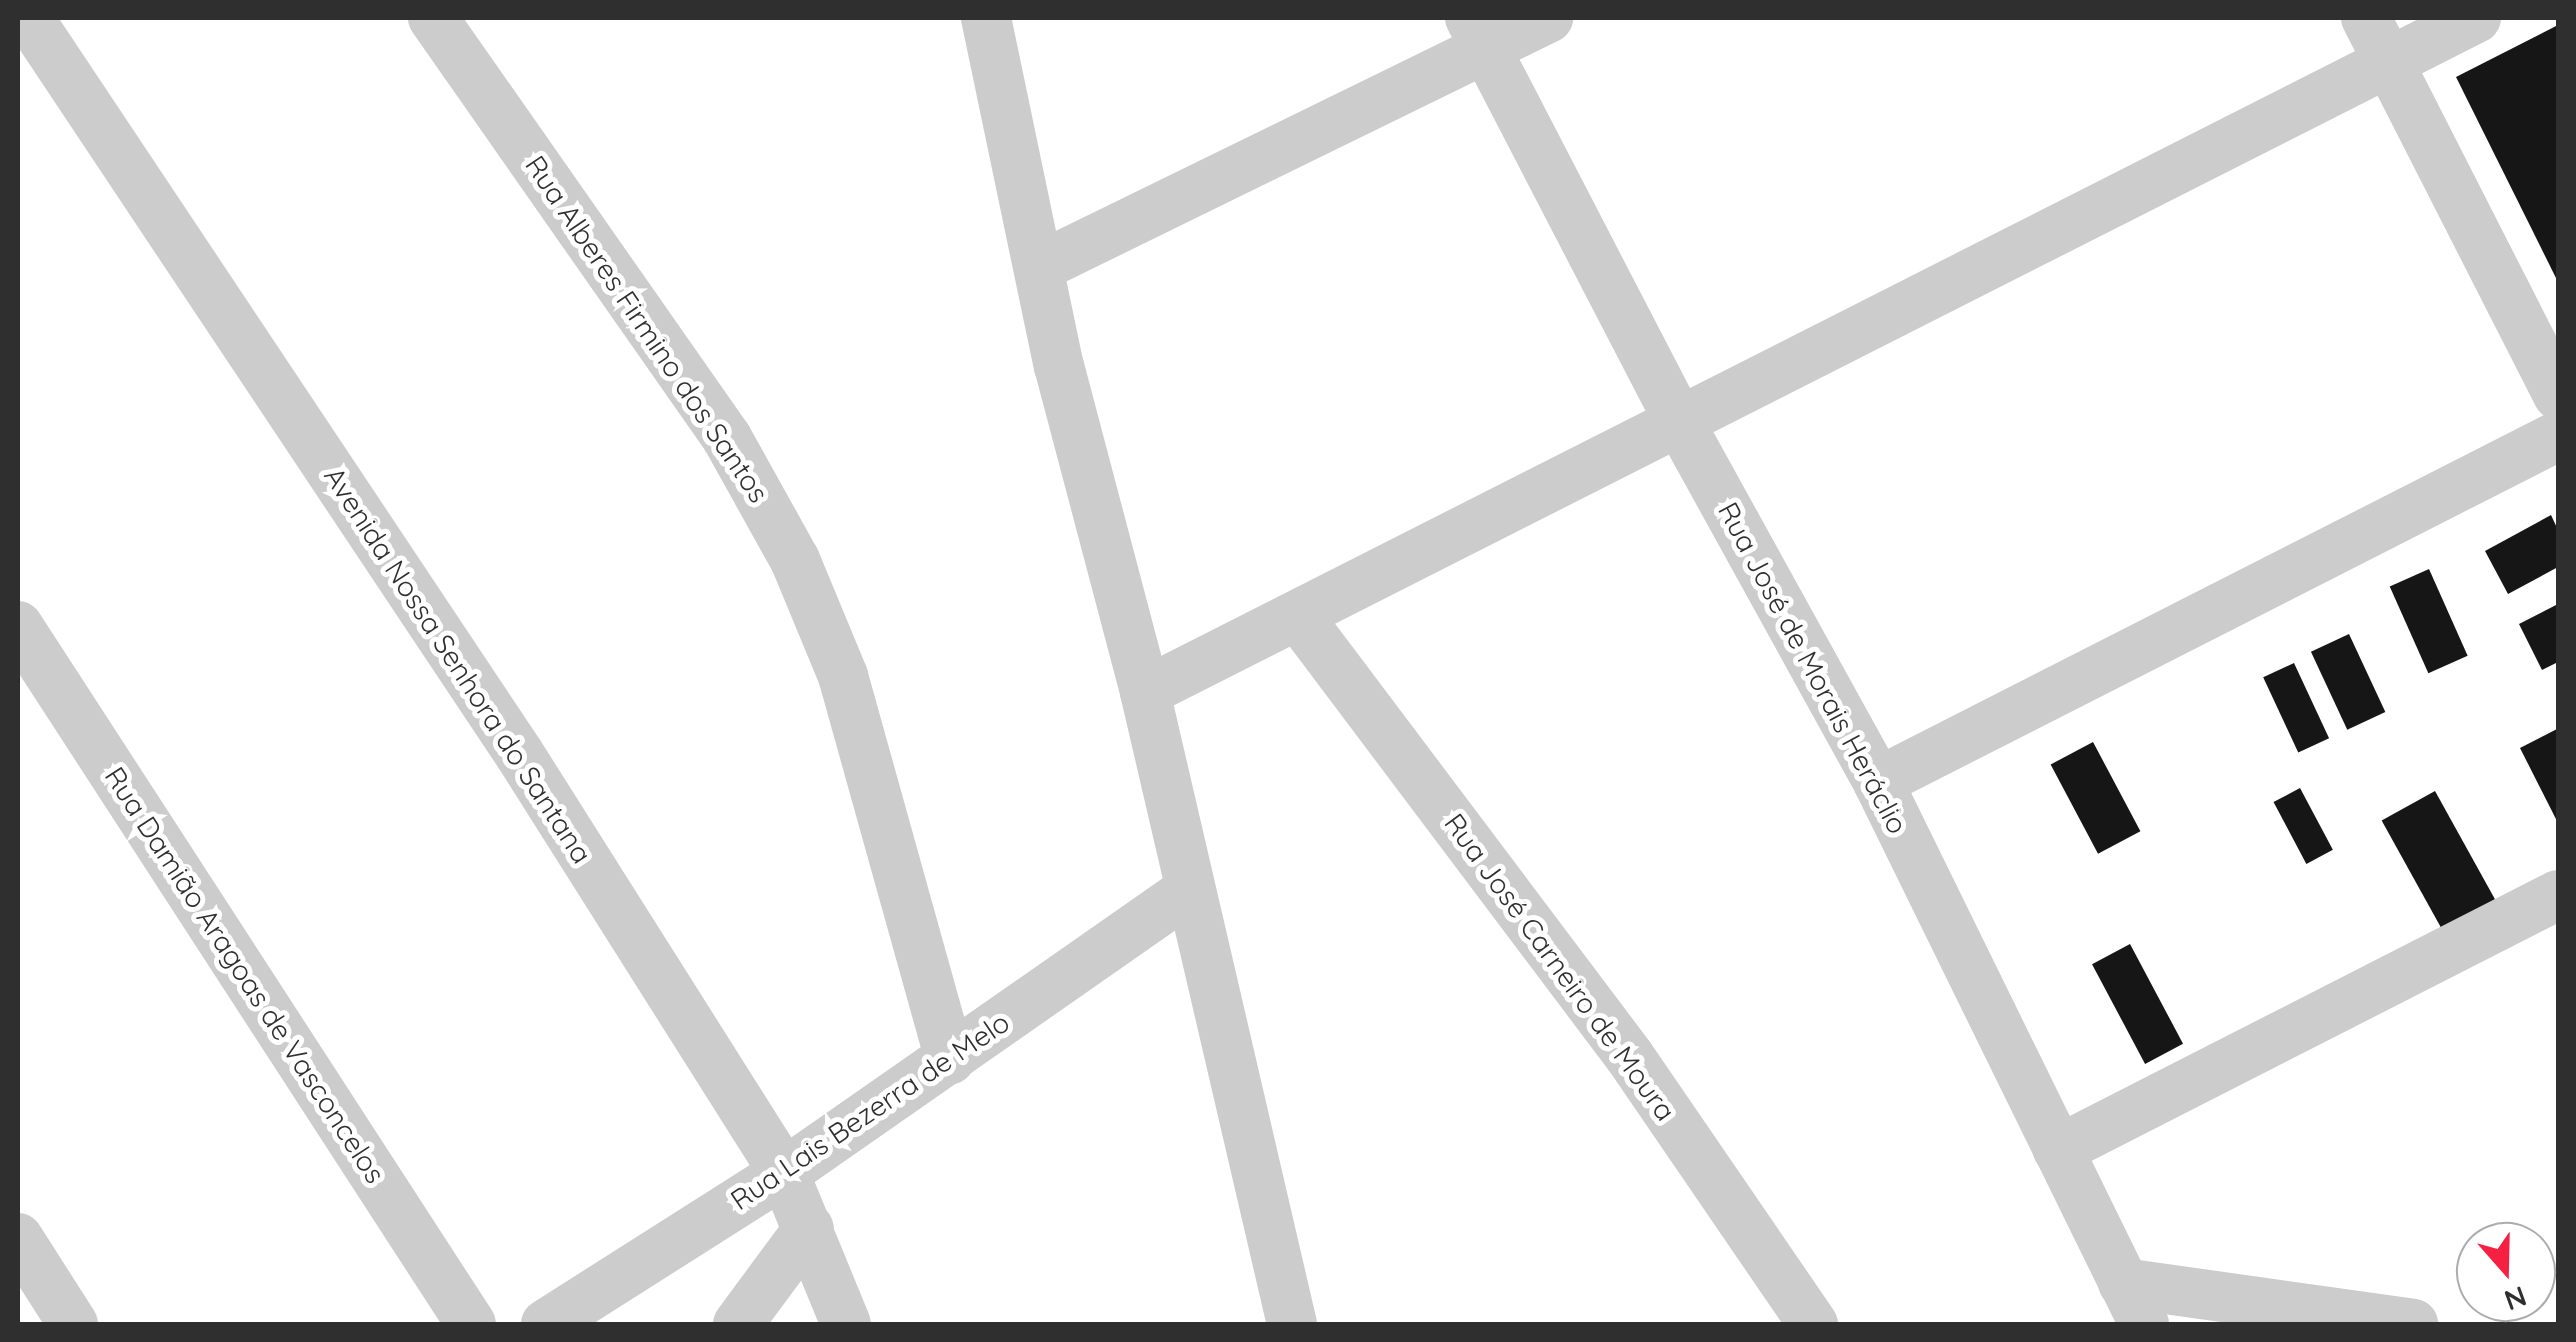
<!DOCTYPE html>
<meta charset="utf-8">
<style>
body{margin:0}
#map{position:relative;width:2576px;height:1342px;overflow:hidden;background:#fff;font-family:Quicksand,sans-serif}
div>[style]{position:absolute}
.building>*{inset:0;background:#161616;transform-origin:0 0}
.minor>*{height:50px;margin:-25px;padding:0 25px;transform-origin:25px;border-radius:25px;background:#ccc}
span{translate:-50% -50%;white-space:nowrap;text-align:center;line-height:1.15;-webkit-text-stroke:10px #fff;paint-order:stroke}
.street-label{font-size:28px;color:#2f2f2f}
.frame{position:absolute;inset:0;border:20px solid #2f2f2f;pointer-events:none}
.north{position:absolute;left:2456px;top:1222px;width:100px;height:100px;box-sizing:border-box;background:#fff;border:2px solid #acacac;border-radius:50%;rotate:160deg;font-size:28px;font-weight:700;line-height:40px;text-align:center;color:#2f2f2f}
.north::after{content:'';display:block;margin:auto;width:35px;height:45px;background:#f62142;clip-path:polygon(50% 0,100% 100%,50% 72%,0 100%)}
</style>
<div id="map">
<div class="building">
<i style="clip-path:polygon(2558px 25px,2558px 282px,2456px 77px)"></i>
<i style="clip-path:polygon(2551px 515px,2558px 530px,2558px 567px,2508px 594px,2485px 551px)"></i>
<i style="left:2429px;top:569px;width:95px;height:43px;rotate:66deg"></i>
<i style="clip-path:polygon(2558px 604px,2558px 662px,2542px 670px,2519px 624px)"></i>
<i style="left:2349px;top:634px;width:86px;height:42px;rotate:65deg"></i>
<i style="left:2294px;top:663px;width:83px;height:34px;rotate:65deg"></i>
<i style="clip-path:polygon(2557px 729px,2558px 732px,2558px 823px,2520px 748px)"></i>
<i style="left:2093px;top:742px;width:101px;height:48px;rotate:62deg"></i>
<i style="left:2300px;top:788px;width:70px;height:30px;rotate:62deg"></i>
<i style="left:2435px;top:791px;width:128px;height:61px;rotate:61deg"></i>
<i style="left:2130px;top:944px;width:113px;height:43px;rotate:62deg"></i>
</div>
<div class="minor">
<i style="left:433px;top:18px;width:513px;rotate:55.01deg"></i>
<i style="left:727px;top:438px;width:140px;rotate:60.9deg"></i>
<i style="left:795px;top:560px;width:126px;rotate:67.5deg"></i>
<i style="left:843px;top:676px;width:398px;rotate:74.4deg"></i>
<i style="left:986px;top:18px;width:356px;rotate:78.2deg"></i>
<i style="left:1059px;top:366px;width:337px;rotate:75.2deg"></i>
<i style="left:1145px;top:692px;width:649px;rotate:76.91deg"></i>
<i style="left:1470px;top:18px;width:458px;rotate:62.6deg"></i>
<i style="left:1681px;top:425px;width:408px;rotate:61.1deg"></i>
<i style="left:1878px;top:782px;width:604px;rotate:63.86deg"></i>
<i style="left:2366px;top:18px;width:423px;rotate:63deg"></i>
<i style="left:34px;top:26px;width:876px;rotate:56.31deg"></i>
<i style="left:520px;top:755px;width:494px;rotate:57.7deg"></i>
<i style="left:784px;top:1173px;width:163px;rotate:67.7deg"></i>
<i style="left:1039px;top:267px;width:567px;rotate:-26.07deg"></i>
<i style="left:1298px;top:616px;width:552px;rotate:53.03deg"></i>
<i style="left:1630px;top:1057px;width:324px;rotate:55.6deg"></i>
<i style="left:18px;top:626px;width:832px;rotate:57.02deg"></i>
<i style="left:1145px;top:692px;width:1492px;rotate:-26.86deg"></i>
<i style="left:1878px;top:782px;width:763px;rotate:-26.97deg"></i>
<i style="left:2058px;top:1150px;width:561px;rotate:-27.02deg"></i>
<i style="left:18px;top:1238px;width:102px;rotate:57.4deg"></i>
<i style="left:2123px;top:1283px;width:293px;rotate:8deg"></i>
<i style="left:546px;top:1324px;width:282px;rotate:-32.4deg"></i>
<i style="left:784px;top:1173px;width:494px;rotate:-34.9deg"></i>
<i style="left:738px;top:1324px;width:119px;rotate:-53.5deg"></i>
</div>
<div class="street-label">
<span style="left:647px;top:329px;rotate:56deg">Rua Alberes Firmino dos Santos</span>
<span style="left:458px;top:665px;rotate:57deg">Avenida Nossa Senhora do Santana</span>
<span style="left:1813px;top:668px;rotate:62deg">Rua José de Morais Heráclio</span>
<span style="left:1560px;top:967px;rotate:54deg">Rua José Carneiro de Moura</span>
<span style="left:245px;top:975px;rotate:57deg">Rua Damião Aragoas de Vasconcelos</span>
<span style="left:870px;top:1111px;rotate:-34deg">Rua Lais Bezerra de Melo</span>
</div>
<div class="frame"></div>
<div class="north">N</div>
</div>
